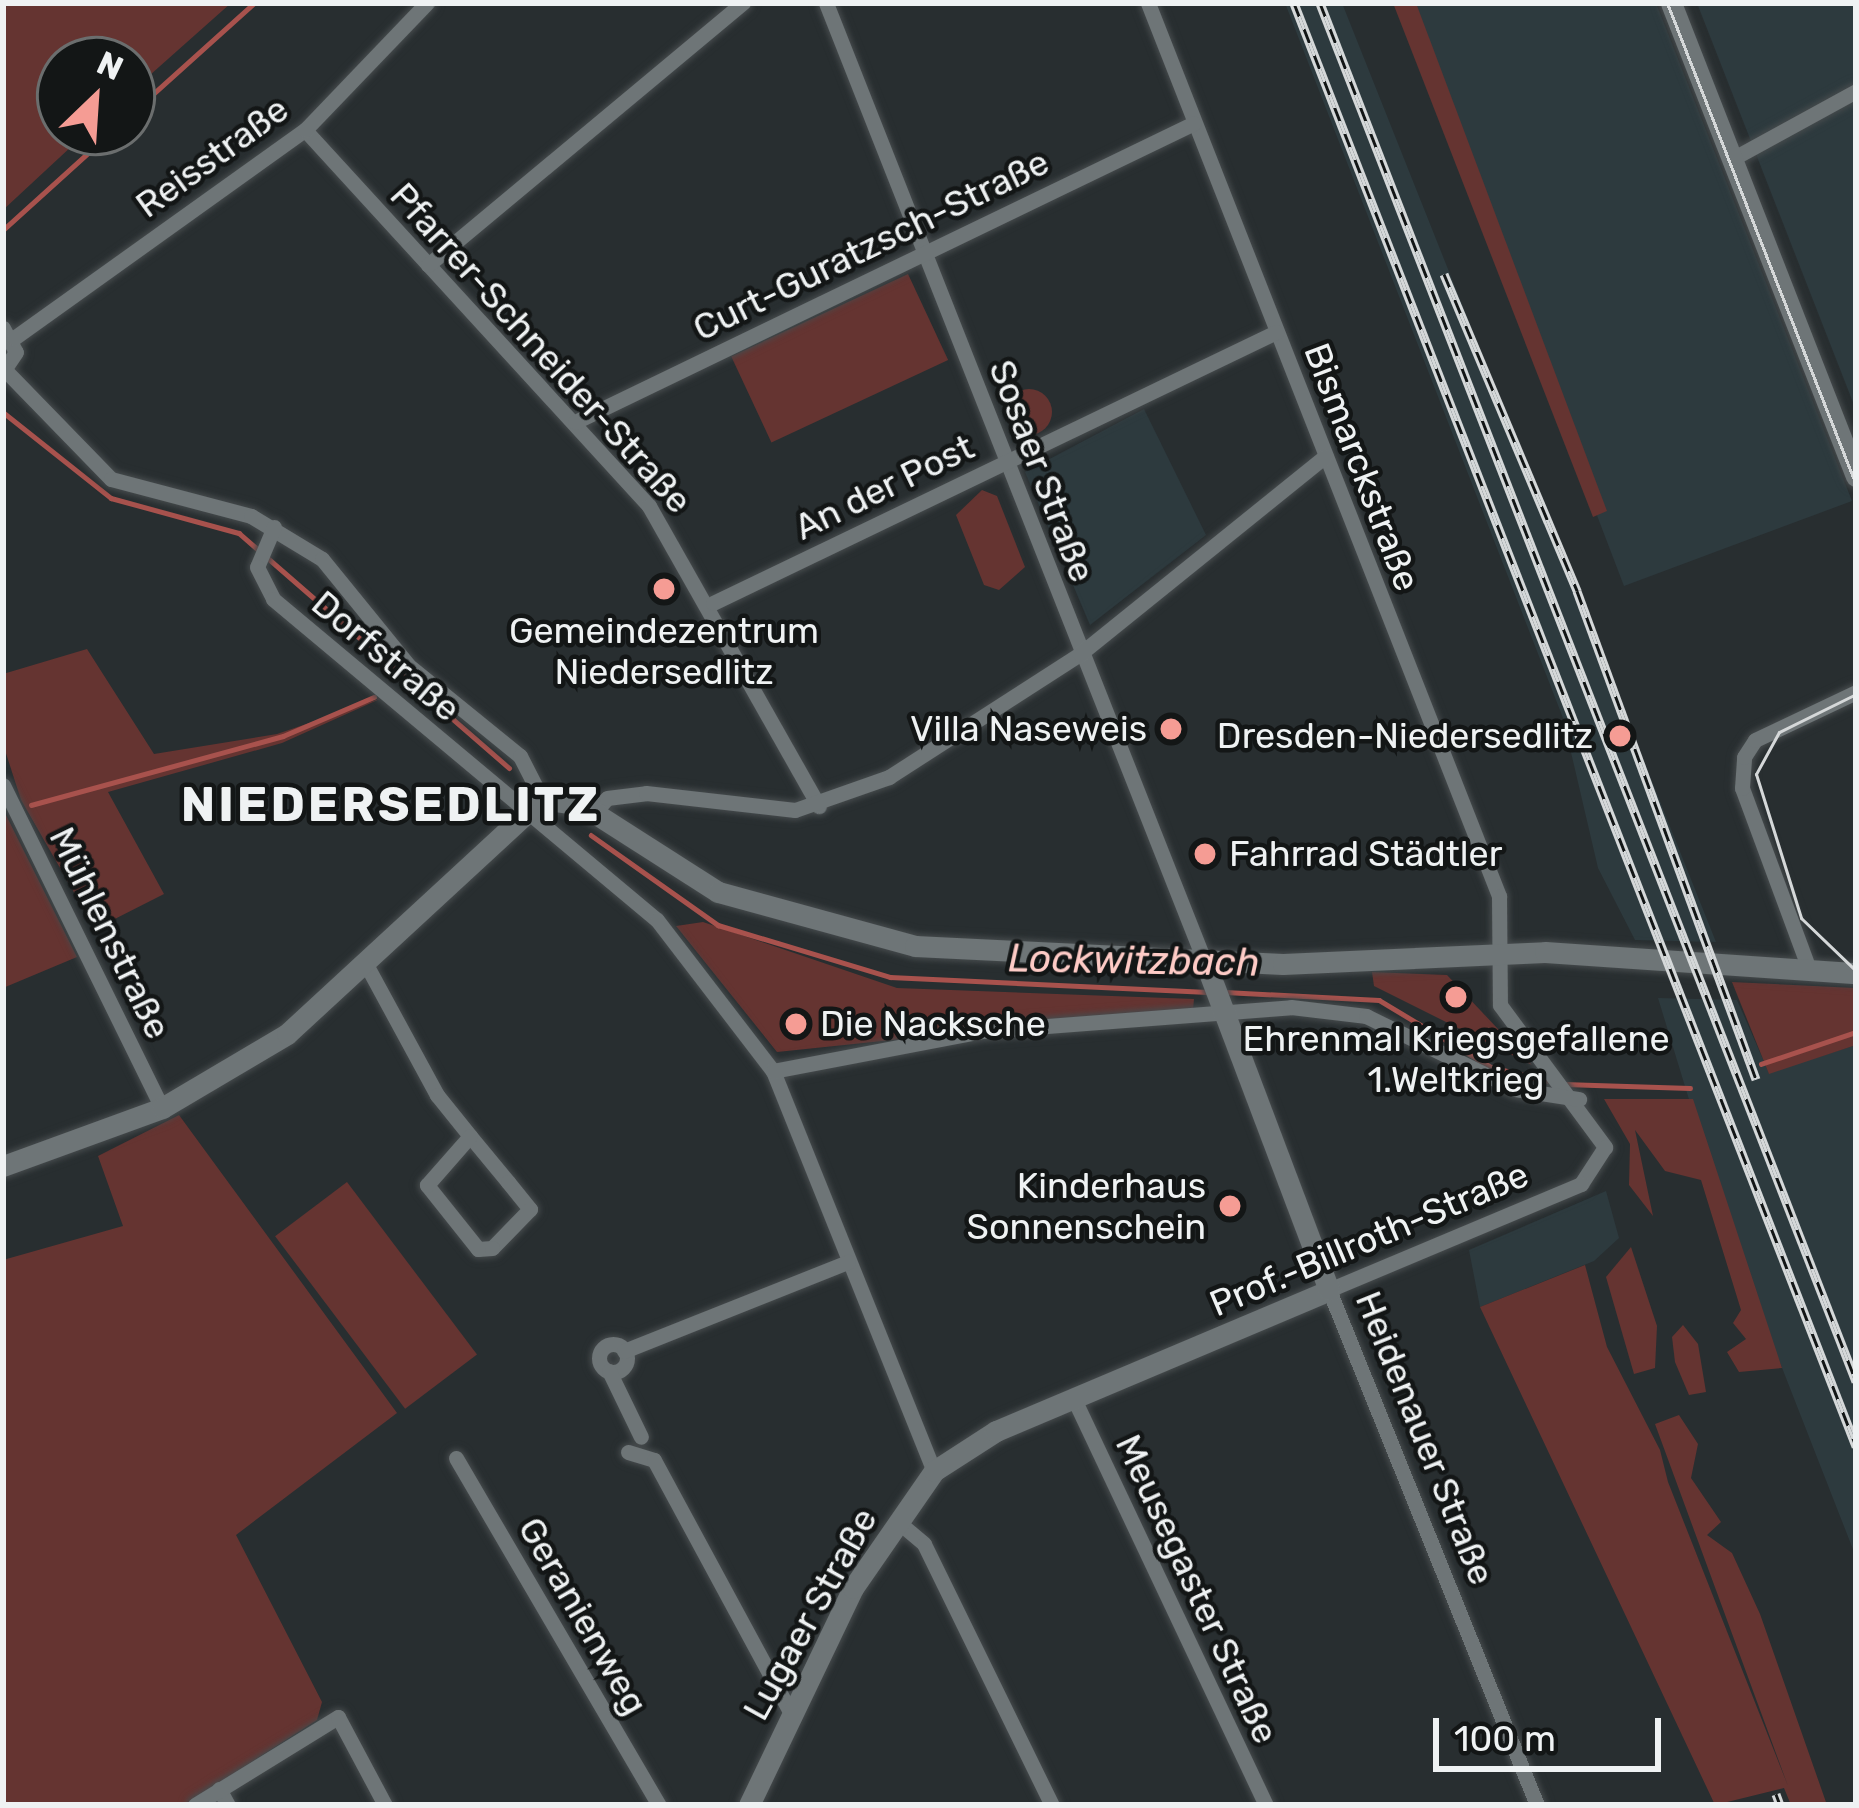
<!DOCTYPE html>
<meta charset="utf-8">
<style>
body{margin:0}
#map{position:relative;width:1859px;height:1808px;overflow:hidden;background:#282e30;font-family:Rubik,sans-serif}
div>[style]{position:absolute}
.built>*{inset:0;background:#2d3a3e}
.green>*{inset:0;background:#653431;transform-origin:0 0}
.round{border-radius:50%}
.stream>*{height:4.5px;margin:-2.25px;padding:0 2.25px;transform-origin:2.25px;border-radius:2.25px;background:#a8524d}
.roads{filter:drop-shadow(0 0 3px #464b4d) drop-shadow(0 0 3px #464b4d)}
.street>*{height:15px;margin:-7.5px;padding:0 7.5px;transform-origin:7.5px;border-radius:7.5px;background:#6e7577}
.street>.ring{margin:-7.5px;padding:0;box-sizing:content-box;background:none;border:15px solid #6e7577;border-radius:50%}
.secondary>*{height:21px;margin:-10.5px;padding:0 10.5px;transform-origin:10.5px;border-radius:10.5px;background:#6e7577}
.tram>*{height:3px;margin:-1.5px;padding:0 1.5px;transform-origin:1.5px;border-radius:1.5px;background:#d5d8d9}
.rail>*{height:9px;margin-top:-4.5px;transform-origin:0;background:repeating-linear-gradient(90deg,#131616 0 14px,#d5d8d9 0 28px);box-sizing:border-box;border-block:3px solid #d5d8d9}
.dots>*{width:33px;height:33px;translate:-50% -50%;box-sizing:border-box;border:6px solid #131616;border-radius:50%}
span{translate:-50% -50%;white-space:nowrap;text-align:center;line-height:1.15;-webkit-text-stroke:9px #131616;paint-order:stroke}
.street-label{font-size:36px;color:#eff2f3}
.poi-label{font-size:36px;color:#eff2f3}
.right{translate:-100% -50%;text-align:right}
.left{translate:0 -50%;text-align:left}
.water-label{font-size:39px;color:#fecbc6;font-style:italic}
.district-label{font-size:48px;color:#eff2f3;font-weight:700;letter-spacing:3px}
.frame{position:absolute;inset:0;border:6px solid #eff2f3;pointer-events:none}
.north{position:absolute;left:36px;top:36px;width:120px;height:120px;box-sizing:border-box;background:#131616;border:3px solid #6b6e6e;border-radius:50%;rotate:25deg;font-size:33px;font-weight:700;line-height:48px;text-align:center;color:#eff2f3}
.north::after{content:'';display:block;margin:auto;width:42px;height:54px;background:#f59c94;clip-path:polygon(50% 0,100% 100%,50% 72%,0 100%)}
.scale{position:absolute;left:1433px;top:1718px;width:228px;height:54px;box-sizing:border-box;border:6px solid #eff2f3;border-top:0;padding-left:15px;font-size:36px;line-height:42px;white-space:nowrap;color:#eff2f3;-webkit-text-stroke:9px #131616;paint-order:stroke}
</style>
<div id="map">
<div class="built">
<i style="clip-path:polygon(1285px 3px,1342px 3px,1716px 942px,1635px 940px,1598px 868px,1563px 718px)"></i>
<i style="clip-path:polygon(1401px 3px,1656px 3px,1852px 501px,1624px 586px)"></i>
<i style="clip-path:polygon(1697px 3px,1856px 3px,1856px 410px)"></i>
<i style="clip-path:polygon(1144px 409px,1206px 535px,1090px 625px,1025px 472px)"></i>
<i style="clip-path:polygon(1658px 998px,1737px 1000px,1769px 1073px,1856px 1045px,1856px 1557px,1732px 1240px)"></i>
<i style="clip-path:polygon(1606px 1191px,1619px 1238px,1594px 1261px,1480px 1307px,1469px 1250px)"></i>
</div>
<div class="green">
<i style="clip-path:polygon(3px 3px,231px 3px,132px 91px,132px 60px,60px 60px,60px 132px,87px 132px,3px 210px)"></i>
<i style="clip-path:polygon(1393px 3px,1416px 3px,1607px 511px,1593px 517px)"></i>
<i style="left:908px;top:274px;width:95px;height:195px;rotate:65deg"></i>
<i class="round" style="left:1006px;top:389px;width:46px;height:46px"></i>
<i style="clip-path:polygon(982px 490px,997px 496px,1025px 567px,999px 590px,984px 585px,956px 515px)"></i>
<i style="clip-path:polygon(87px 649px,154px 754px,277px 734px,382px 698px,282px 743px,108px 792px,164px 894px,95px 929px,21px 800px,3px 744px,3px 674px)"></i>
<i style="clip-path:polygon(3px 809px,77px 957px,3px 988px)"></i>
<i style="clip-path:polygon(703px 922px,897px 988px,1194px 999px,1193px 1009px,777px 1052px,676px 926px)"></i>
<i style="clip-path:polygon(1372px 972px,1447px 975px,1532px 1065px,1374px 986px)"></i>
<i style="clip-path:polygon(1732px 982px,1856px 988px,1856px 1045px,1769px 1074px)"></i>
<i style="clip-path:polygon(1604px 1099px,1693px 1099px,1782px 1368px,1739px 1372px,1727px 1352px,1746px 1339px,1733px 1323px,1741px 1310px,1701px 1180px,1665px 1171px,1635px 1130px,1653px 1216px,1629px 1185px,1630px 1144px)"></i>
<i style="clip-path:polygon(179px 1115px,397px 1413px,236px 1535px,322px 1702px,317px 1720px,184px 1805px,3px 1805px,3px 1260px,123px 1226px,98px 1156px)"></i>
<i style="left:347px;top:1182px;width:216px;height:90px;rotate:53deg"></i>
<i style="clip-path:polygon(1631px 1247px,1657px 1326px,1655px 1368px,1634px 1374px,1606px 1277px)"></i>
<i style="clip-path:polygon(1585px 1265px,1607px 1347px,1660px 1450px,1668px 1482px,1788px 1786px,1655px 1424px,1679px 1415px,1698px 1444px,1691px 1478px,1721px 1522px,1707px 1535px,1732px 1553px,1760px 1614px,1827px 1805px,1791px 1805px,1784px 1788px,1715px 1805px,1480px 1307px)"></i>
<i style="clip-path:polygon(1683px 1325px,1698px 1344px,1706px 1392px,1689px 1395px,1675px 1362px,1672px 1337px)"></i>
</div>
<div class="stream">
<i style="left:132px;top:113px;width:164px;rotate:-42deg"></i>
<i style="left:3px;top:230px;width:146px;rotate:-42.2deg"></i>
<i style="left:3px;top:412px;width:138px;rotate:38.5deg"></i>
<i style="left:111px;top:498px;width:133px;rotate:15.3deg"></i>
<i style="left:239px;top:533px;width:358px;rotate:41deg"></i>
<i style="left:31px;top:805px;width:261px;rotate:-15.3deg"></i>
<i style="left:283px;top:736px;width:99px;rotate:-23.2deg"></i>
<i style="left:591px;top:835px;width:156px;rotate:35.3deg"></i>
<i style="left:718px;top:925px;width:180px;rotate:16.8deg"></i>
<i style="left:890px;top:977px;width:318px;rotate:2.7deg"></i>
<i style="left:1225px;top:992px;width:154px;rotate:3deg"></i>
<i style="left:1379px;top:1000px;width:131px;rotate:30.9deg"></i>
<i style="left:1491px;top:1067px;width:63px;rotate:13.8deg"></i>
<i style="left:1761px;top:1064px;width:100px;rotate:-18.6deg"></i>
<i style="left:1563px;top:1084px;width:127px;rotate:1.8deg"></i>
</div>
<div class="roads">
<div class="street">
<i style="left:826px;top:3px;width:1029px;rotate:68.45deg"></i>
<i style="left:1148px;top:3px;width:960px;rotate:68.54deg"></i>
<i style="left:1499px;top:896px;width:109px;rotate:89.5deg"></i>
<i style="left:1500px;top:1005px;width:177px;rotate:53.5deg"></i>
<i style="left:1605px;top:1147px;width:44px;rotate:123deg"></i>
<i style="left:1581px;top:1184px;width:273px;rotate:157.2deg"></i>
<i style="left:1329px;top:1290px;width:555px;rotate:68.01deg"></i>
<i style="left:305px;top:130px;width:510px;rotate:47.54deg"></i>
<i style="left:649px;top:506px;width:345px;rotate:60.5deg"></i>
<i style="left:1732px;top:159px;width:141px;rotate:-28.7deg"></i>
<i style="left:428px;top:265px;width:410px;rotate:-39.8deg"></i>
<i style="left:3px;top:328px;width:27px;rotate:62deg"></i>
<i style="left:16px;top:352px;width:23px;rotate:124deg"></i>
<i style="left:14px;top:338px;width:358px;rotate:-35.6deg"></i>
<i style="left:305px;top:130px;width:176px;rotate:-46.2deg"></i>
<i style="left:5px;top:370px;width:152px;rotate:45.8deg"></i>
<i style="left:111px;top:479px;width:145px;rotate:14.8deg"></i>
<i style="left:251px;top:516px;width:83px;rotate:31.2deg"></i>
<i style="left:322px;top:559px;width:136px;rotate:50.9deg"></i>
<i style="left:408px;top:665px;width:144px;rotate:39.1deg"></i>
<i style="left:520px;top:756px;width:48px;rotate:62.9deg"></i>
<i style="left:575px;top:422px;width:687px;rotate:-25.78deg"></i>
<i style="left:274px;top:527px;width:43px;rotate:113deg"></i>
<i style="left:257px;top:567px;width:36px;rotate:63deg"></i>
<i style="left:273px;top:599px;width:500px;rotate:39.89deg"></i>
<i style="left:657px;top:920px;width:190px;rotate:52.5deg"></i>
<i style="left:773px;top:1071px;width:431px;rotate:68.1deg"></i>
<i style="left:713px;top:603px;width:625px;rotate:-25.7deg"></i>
<i style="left:3px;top:785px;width:360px;rotate:63.8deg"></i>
<i style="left:595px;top:812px;width:18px;rotate:-49deg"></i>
<i style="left:607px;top:798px;width:39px;rotate:-7deg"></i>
<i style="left:646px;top:793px;width:150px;rotate:6.5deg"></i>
<i style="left:795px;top:810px;width:100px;rotate:-19.3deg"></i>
<i style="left:889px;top:777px;width:227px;rotate:-32.8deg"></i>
<i style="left:1080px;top:654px;width:315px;rotate:-38.9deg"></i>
<i style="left:368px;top:968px;width:145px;rotate:61.5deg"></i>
<i style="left:437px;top:1095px;width:53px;rotate:51.2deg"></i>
<i style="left:470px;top:1136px;width:60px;rotate:50.4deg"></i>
<i style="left:508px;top:1182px;width:35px;rotate:51deg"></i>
<i style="left:530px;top:1209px;width:54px;rotate:134.3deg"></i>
<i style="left:492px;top:1248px;width:14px;rotate:176deg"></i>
<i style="left:478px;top:1249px;width:82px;rotate:-128.6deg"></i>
<i style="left:427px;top:1185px;width:65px;rotate:-48.7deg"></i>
<i style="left:1809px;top:969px;width:193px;rotate:-110.3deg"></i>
<i style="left:1742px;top:788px;width:31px;rotate:-86deg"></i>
<i style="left:1744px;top:757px;width:20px;rotate:-57deg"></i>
<i style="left:1755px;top:740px;width:112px;rotate:-25.4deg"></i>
<i style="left:773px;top:1071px;width:213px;rotate:-10.8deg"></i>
<i style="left:982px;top:1031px;width:310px;rotate:-4.4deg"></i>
<i style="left:1291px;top:1007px;width:76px;rotate:6.8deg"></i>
<i style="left:1366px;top:1016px;width:166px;rotate:26.1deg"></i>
<i style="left:1515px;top:1089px;width:65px;rotate:8.9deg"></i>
<i class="ring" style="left:599px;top:1344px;width:13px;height:13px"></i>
<i style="left:624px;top:1351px;width:241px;rotate:-21.7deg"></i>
<i style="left:609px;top:1371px;width:73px;rotate:64.1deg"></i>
<i style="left:1074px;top:1399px;width:449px;rotate:64.7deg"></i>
<i style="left:628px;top:1452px;width:27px;rotate:17deg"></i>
<i style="left:654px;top:1460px;width:286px;rotate:61.6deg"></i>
<i style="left:456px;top:1458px;width:402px;rotate:59.7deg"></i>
<i style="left:897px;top:1521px;width:35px;rotate:40deg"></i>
<i style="left:924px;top:1544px;width:291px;rotate:63.9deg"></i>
<i style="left:219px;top:1789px;width:18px;rotate:61deg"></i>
<i style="left:195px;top:1805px;width:168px;rotate:-31.6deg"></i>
<i style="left:338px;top:1717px;width:100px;rotate:61.9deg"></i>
</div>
<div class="secondary">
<i style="left:1671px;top:3px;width:508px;rotate:68.64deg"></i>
<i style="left:3px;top:1166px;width:169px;rotate:-20deg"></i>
<i style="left:162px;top:1108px;width:145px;rotate:-30.6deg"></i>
<i style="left:287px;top:1034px;width:347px;rotate:-42.7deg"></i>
<i style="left:542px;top:799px;width:40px;rotate:8.5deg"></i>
<i style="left:582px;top:805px;width:161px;rotate:32.6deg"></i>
<i style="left:718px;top:892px;width:204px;rotate:15.3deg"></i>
<i style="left:915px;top:946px;width:368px;rotate:2.8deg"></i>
<i style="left:1283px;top:964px;width:262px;rotate:-2.6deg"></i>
<i style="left:1545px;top:952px;width:312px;rotate:3.9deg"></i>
<i style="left:749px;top:1805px;width:241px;rotate:-64.4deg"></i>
<i style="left:853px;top:1588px;width:142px;rotate:-55.3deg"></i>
<i style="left:934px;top:1471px;width:74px;rotate:-32.8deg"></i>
<i style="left:996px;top:1431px;width:362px;rotate:-22.9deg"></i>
<i style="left:1329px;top:1290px;width:353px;rotate:-110.7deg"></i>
</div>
</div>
<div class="tram">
<i style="left:1667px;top:3px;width:518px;rotate:68.59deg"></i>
<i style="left:1856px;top:694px;width:86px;rotate:153.7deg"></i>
<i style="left:1779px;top:732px;width:48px;rotate:118.7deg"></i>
<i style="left:1756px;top:774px;width:151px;rotate:72.6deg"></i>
<i style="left:1801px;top:918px;width:76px;rotate:43.9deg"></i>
</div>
<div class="rail">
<i style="left:1294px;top:3px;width:1549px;rotate:68.72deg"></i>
<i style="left:1320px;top:3px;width:1479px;rotate:68.75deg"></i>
<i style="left:1444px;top:274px;width:344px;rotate:67.2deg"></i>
<i style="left:1577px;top:591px;width:520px;rotate:69.86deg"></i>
<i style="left:1776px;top:1794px;width:12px;rotate:70deg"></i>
</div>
<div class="dots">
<i style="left:664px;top:589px;background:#f59c94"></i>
<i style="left:1171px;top:729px;background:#f59c94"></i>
<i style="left:1620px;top:736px;background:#f59c94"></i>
<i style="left:1205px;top:854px;background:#f59c94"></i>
<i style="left:1456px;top:997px;background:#f59c94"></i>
<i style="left:796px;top:1024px;background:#f59c94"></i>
<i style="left:1230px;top:1206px;background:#f59c94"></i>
</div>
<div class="street-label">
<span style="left:212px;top:157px;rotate:-36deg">Reisstraße</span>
<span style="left:871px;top:245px;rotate:-26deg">Curt-Guratzsch-Straße</span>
<span style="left:541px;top:348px;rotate:48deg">Pfarrer-Schneider-Straße</span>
<span style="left:1362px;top:467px;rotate:69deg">Bismarckstraße</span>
<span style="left:1042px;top:471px;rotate:69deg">Sosaer Straße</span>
<span style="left:884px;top:487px;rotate:-26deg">An der Post</span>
<span style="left:386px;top:656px;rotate:40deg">Dorfstraße</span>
<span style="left:110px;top:933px;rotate:64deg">Mühlenstraße</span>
<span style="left:1369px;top:1239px;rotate:-23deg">Prof.-Billroth-Straße</span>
<span style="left:1425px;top:1438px;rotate:68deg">Heidenauer Straße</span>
<span style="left:1197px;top:1589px;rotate:65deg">Meusegaster Straße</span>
<span style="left:810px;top:1614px;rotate:-61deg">Lugaer Straße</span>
<span style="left:583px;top:1616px;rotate:60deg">Geranienweg</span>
</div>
<div class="poi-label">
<span style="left:664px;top:651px">Gemeindezentrum<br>Niedersedlitz</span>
<span class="right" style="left:1147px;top:729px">Villa Naseweis</span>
<span class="right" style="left:1593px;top:736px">Dresden-Niedersedlitz</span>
<span class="left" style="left:1229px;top:854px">Fahrrad Städtler</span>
<span class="left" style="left:820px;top:1024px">Die Nacksche</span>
<span style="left:1456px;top:1059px">Ehrenmal Kriegsgefallene<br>1.Weltkrieg</span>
<span class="right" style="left:1206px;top:1206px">Kinderhaus<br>Sonnenschein</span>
</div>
<div class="water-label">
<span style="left:1134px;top:961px;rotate:1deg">Lockwitzbach</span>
</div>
<div class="district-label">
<span style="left:391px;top:805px">NIEDERSEDLITZ</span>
</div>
<div class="frame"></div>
<div class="north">N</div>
<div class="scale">100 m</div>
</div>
